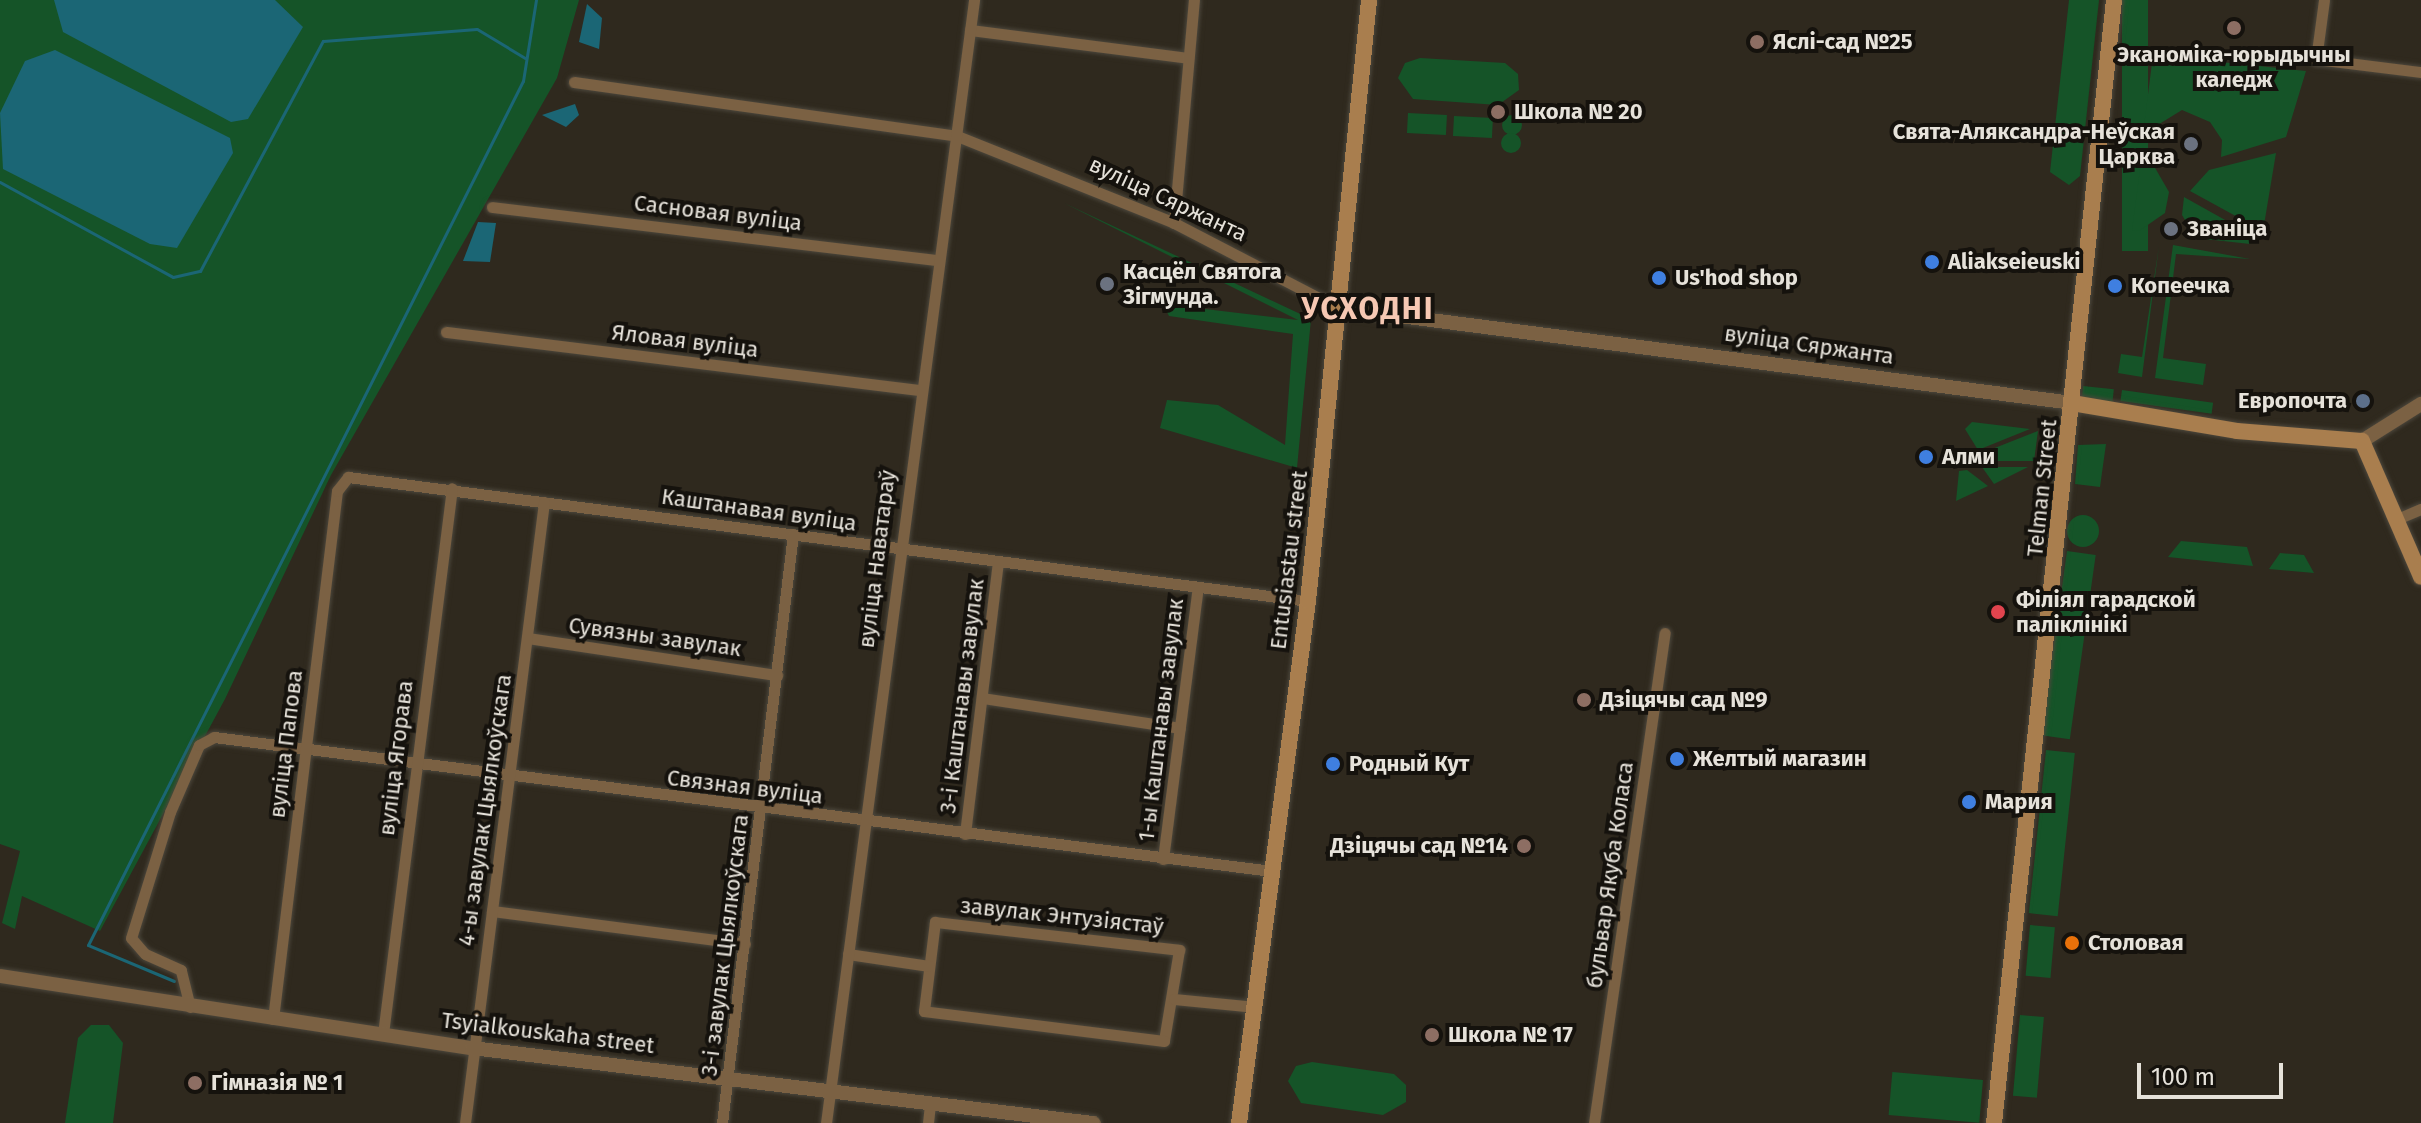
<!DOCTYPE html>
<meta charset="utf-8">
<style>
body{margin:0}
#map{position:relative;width:2421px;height:1123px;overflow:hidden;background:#2f291e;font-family:"Fira Sans",sans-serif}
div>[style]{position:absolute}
.green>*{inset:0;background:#155428;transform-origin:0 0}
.round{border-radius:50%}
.water>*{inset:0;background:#1b6675}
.stream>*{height:3px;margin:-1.5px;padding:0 1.5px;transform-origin:1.5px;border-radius:1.5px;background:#1b6675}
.roads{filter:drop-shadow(0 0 2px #4c473c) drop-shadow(0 0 2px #4c473c)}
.minor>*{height:11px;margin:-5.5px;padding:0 5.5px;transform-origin:5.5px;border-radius:5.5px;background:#7b6143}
.tertiary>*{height:14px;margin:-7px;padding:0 7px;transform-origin:7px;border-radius:7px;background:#7b6143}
.secondary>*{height:16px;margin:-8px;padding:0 8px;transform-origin:8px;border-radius:8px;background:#a97e4e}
.dots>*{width:22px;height:22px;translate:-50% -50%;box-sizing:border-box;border:4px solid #15120d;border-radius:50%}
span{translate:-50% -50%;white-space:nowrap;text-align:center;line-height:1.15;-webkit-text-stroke:8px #15120d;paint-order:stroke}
.poi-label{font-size:22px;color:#e6e2da;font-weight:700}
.left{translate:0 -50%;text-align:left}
.right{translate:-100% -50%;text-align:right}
.street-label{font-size:22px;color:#e6e2da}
.district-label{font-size:30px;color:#f6c8b3;font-weight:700;letter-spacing:2px}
.scale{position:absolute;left:2137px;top:1063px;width:146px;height:36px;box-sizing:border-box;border:4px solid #e6e2da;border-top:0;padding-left:10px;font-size:24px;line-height:28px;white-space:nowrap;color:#e6e2da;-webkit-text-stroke:6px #15120d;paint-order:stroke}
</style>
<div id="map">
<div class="green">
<i style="clip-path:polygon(0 0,579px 0,557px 78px,331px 475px,225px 699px,100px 931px,22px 896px,15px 929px,2px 923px,20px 851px,0 844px)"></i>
<i style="clip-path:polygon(2069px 0,2099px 0,2080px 176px,2069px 185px,2050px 172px)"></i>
<i style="left:2122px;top:0;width:26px;height:251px"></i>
<i style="clip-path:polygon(2153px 55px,2306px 71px,2286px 137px,2221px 157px,2222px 140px,2210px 122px,2182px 110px,2143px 134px)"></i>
<i style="clip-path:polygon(1420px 58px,1505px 63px,1518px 74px,1519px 90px,1498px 105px,1413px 99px,1398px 78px,1405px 63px)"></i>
<i style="left:1408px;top:113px;width:39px;height:20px;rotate:3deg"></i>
<i class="round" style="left:1502px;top:115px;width:20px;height:20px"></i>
<i style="left:1454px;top:116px;width:39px;height:20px;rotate:3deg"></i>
<i class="round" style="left:1501px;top:133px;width:20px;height:20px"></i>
<i style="clip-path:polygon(2143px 147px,2169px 192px,2165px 213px,2139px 231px,2132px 230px)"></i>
<i style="clip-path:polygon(2276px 153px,2263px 231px,2190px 191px,2209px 170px)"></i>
<i style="clip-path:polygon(2184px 197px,2252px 235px,2250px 244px,2196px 238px,2182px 215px)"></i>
<i style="clip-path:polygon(1064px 203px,1311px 319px,1297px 468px,1160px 428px,1167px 400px,1218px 405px,1285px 445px,1293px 334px,1169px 316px,1163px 304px,1298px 320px)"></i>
<i style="clip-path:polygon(2173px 245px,2250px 259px,2176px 254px,2163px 358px,2206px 364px,2203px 385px,2155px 378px)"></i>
<i style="clip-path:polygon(2159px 246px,2142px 377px,2118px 373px,2121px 354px,2142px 357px)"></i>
<i style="left:2083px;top:386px;width:31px;height:13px;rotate:6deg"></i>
<i style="left:2122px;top:390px;width:92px;height:11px;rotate:8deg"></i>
<i style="clip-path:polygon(1972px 422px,2030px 429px,1978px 450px,1965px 429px)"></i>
<i style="clip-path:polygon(2038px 431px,2034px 461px,1982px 461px,1982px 453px)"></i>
<i style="clip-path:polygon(2106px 444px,2100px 487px,2075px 484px,2078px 445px)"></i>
<i style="clip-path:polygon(1982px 467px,2028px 467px,1994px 484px)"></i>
<i style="clip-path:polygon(1967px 470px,1988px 486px,1956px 501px,1959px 471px)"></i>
<i class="round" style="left:2067px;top:515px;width:32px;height:32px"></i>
<i style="clip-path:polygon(2181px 541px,2247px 547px,2253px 566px,2168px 557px)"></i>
<i style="left:2067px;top:551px;width:29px;height:186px;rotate:8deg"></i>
<i style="clip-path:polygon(2280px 553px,2304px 555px,2314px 573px,2269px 569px)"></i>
<i style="left:2046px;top:750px;width:29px;height:164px;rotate:6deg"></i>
<i style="left:2030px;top:925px;width:25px;height:51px;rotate:5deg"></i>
<i style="left:2020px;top:1015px;width:24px;height:81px;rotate:5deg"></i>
<i style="clip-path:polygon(91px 1025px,109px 1025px,123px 1043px,113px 1123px,65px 1123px,78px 1038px)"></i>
<i style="clip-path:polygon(1312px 1062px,1394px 1074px,1406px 1085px,1406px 1102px,1383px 1115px,1301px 1103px,1288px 1081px,1296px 1066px)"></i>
<i style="left:1983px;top:1080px;width:43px;height:91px;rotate:95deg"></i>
</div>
<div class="water">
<i style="clip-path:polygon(54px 0,275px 0,303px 27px,248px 119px,231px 122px,63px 32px)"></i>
<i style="clip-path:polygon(587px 4px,602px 18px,599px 49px,579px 42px)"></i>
<i style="clip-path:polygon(55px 50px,230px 138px,233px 153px,177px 248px,150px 244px,3px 169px,0 113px,25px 61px)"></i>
<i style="clip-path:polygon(575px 104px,579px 115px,566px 127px,542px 115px)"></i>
<i style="clip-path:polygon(478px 222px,496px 223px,490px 262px,463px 261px)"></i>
</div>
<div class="stream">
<i style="left:0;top:182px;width:197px;rotate:28.8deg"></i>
<i style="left:173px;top:277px;width:28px;rotate:-13deg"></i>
<i style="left:200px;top:271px;width:261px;rotate:-61.9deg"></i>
<i style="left:323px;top:41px;width:154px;rotate:-4.5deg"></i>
<i style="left:477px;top:29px;width:56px;rotate:31.1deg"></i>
<i style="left:174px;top:981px;width:93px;rotate:-157.3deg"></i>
<i style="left:88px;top:945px;width:967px;rotate:-63.28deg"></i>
<i style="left:523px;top:81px;width:82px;rotate:-80.9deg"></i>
</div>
<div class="roads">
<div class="minor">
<i style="left:2324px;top:0;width:60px;rotate:97.7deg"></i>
<i style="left:2316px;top:59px;width:106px;rotate:7.1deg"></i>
<i style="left:970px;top:30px;width:220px;rotate:7.3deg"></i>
<i style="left:574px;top:82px;width:387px;rotate:8deg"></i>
<i style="left:957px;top:136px;width:234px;rotate:21.8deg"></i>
<i style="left:1174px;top:223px;width:185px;rotate:27.4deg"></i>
<i style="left:492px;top:207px;width:450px;rotate:6.8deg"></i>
<i style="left:1174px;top:223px;width:224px;rotate:-84.9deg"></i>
<i style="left:446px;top:332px;width:477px;rotate:7deg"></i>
<i style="left:2397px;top:519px;width:26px;rotate:-23deg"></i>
<i style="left:528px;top:638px;width:252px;rotate:8.5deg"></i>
<i style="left:982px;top:698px;width:200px;rotate:8.6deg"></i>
<i style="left:965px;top:834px;width:274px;rotate:-83.1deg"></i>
<i style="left:1163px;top:859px;width:274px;rotate:-82.7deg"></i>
<i style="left:492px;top:911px;width:255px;rotate:7.4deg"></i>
<i style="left:935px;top:922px;width:246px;rotate:6.5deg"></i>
<i style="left:1179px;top:950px;width:92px;rotate:99.4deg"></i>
<i style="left:1164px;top:1041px;width:242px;rotate:-172.9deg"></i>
<i style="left:924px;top:1011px;width:90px;rotate:-83deg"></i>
<i style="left:848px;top:954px;width:82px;rotate:8.4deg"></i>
<i style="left:1174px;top:999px;width:82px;rotate:5.6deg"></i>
<i style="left:190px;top:1007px;width:38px;rotate:-104deg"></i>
<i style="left:181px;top:970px;width:39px;rotate:-156deg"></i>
<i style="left:145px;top:954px;width:21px;rotate:-131deg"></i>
<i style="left:131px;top:938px;width:132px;rotate:-72.8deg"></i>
<i style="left:170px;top:812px;width:73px;rotate:-66.6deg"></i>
<i style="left:199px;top:745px;width:17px;rotate:-28deg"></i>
<i style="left:214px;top:737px;width:1066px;rotate:7.22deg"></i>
<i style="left:273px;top:1019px;width:532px;rotate:-83.09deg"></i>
<i style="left:337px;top:491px;width:18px;rotate:-52deg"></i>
<i style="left:348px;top:477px;width:968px;rotate:7.36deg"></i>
<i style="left:383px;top:1034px;width:550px;rotate:-82.8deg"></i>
<i style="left:465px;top:1123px;width:626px;rotate:-82.75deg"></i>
<i style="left:722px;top:1123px;width:593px;rotate:-83.13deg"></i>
<i style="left:826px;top:1123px;width:1133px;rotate:-82.49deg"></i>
<i style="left:928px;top:1123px;width:19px;rotate:-84deg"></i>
<i style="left:1594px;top:1123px;width:495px;rotate:-81.8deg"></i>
</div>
<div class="tertiary">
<i style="left:1338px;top:308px;width:740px;rotate:7.37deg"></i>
<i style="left:2362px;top:441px;width:70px;rotate:-32.1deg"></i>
<i style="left:0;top:976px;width:477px;rotate:8.7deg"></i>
<i style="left:472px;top:1048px;width:626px;rotate:6.89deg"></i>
</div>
<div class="secondary">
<i style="left:2072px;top:403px;width:167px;rotate:9.6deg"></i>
<i style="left:2237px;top:431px;width:125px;rotate:4.6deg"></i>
<i style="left:2362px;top:441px;width:148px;rotate:66.5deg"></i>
<i style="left:1239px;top:1123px;width:527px;rotate:-82.47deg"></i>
<i style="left:1308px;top:601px;width:604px;rotate:-84.2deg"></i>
<i style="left:1994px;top:1123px;width:1129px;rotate:-83.9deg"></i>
</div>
</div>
<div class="dots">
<i style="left:2234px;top:28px;background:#8d6e63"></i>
<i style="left:1757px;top:42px;background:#8d6e63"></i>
<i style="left:1498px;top:112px;background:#8d6e63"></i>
<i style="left:2191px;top:144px;background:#6b7280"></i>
<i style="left:2171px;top:229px;background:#6b7280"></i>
<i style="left:1932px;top:262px;background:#3f7fe0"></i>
<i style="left:1659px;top:278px;background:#3f7fe0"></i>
<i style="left:1107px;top:284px;background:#6b7280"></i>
<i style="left:2115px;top:286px;background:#3f7fe0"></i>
<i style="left:2363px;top:401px;background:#5c6f8a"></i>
<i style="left:1926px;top:457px;background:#3f7fe0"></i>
<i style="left:1998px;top:612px;background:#e0444e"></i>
<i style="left:1584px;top:700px;background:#8d6e63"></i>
<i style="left:1677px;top:759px;background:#3f7fe0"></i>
<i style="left:1333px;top:764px;background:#3f7fe0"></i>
<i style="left:1969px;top:802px;background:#3f7fe0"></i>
<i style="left:1524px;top:846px;background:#8d6e63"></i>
<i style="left:2072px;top:943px;background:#e8710a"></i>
<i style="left:1432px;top:1035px;background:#8d6e63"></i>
<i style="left:195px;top:1083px;background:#8d6e63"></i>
</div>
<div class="poi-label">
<span class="left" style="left:1773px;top:42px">Яслі-сад №25</span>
<span style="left:2234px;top:67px">Эканоміка-юрыдычны<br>каледж</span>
<span class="left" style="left:1514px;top:112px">Школа № 20</span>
<span class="right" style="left:2175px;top:144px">Свята-Аляксандра-Неўская<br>Царква</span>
<span class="left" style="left:2187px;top:229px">Званіца</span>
<span class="left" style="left:1948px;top:262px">Aliakseieuski</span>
<span class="left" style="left:1123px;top:284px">Касцёл Святога<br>Зігмунда.</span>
<span class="left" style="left:1675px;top:278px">Us'hod shop</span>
<span class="left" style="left:2131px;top:286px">Копеечка</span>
<span class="right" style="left:2347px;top:401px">Европочта</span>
<span class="left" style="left:1942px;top:457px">Алми</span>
<span class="left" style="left:2016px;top:612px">Філіял гарадской<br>паліклінікі</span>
<span class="left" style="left:1600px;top:700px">Дзіцячы сад №9</span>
<span class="left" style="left:1693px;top:759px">Желтый магазин</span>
<span class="left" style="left:1349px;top:764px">Родный Кут</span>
<span class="left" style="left:1985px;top:802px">Мария</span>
<span class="right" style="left:1508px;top:846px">Дзіцячы сад №14</span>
<span class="left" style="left:2088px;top:943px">Столовая</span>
<span class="left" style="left:1448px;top:1035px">Школа № 17</span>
<span class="left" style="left:211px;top:1083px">Гімназія № 1</span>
</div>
<div class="street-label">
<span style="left:1168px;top:199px;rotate:25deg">вуліца Сяржанта</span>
<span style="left:718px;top:213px;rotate:7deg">Сасновая вуліца</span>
<span style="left:685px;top:341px;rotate:7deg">Яловая вуліца</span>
<span style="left:1809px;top:345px;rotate:8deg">вуліца Сяржанта</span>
<span style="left:2042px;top:488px;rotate:-84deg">Telman Street</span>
<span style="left:759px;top:510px;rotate:8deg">Каштанавая вуліца</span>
<span style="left:877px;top:559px;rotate:-83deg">вуліца Наватараў</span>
<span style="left:1289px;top:560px;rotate:-83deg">Entusiastau street</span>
<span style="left:655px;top:637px;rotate:8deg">Сувязны завулак</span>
<span style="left:962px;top:696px;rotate:-83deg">3-і Каштанавы завулак</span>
<span style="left:1161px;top:720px;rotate:-83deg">1-ы Каштанавы завулак</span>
<span style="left:286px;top:744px;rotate:-83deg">вуліца Папова</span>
<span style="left:396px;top:758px;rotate:-83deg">вуліца Ягорава</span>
<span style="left:745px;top:787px;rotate:7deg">Связная вуліца</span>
<span style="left:485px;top:810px;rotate:-82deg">4-ы завулак Цыялкоўскага</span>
<span style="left:1610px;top:875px;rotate:-82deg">бульвар Якуба Коласа</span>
<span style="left:1062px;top:916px;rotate:6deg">завулак Энтузіястаў</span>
<span style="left:725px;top:945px;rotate:-83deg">3-і завулак Цыялкоўскага</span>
<span style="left:548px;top:1033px;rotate:7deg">Tsyialkouskaha street</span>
</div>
<div class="district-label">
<span style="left:1368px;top:309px">УСХОДНІ</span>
</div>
<div class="scale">100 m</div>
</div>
